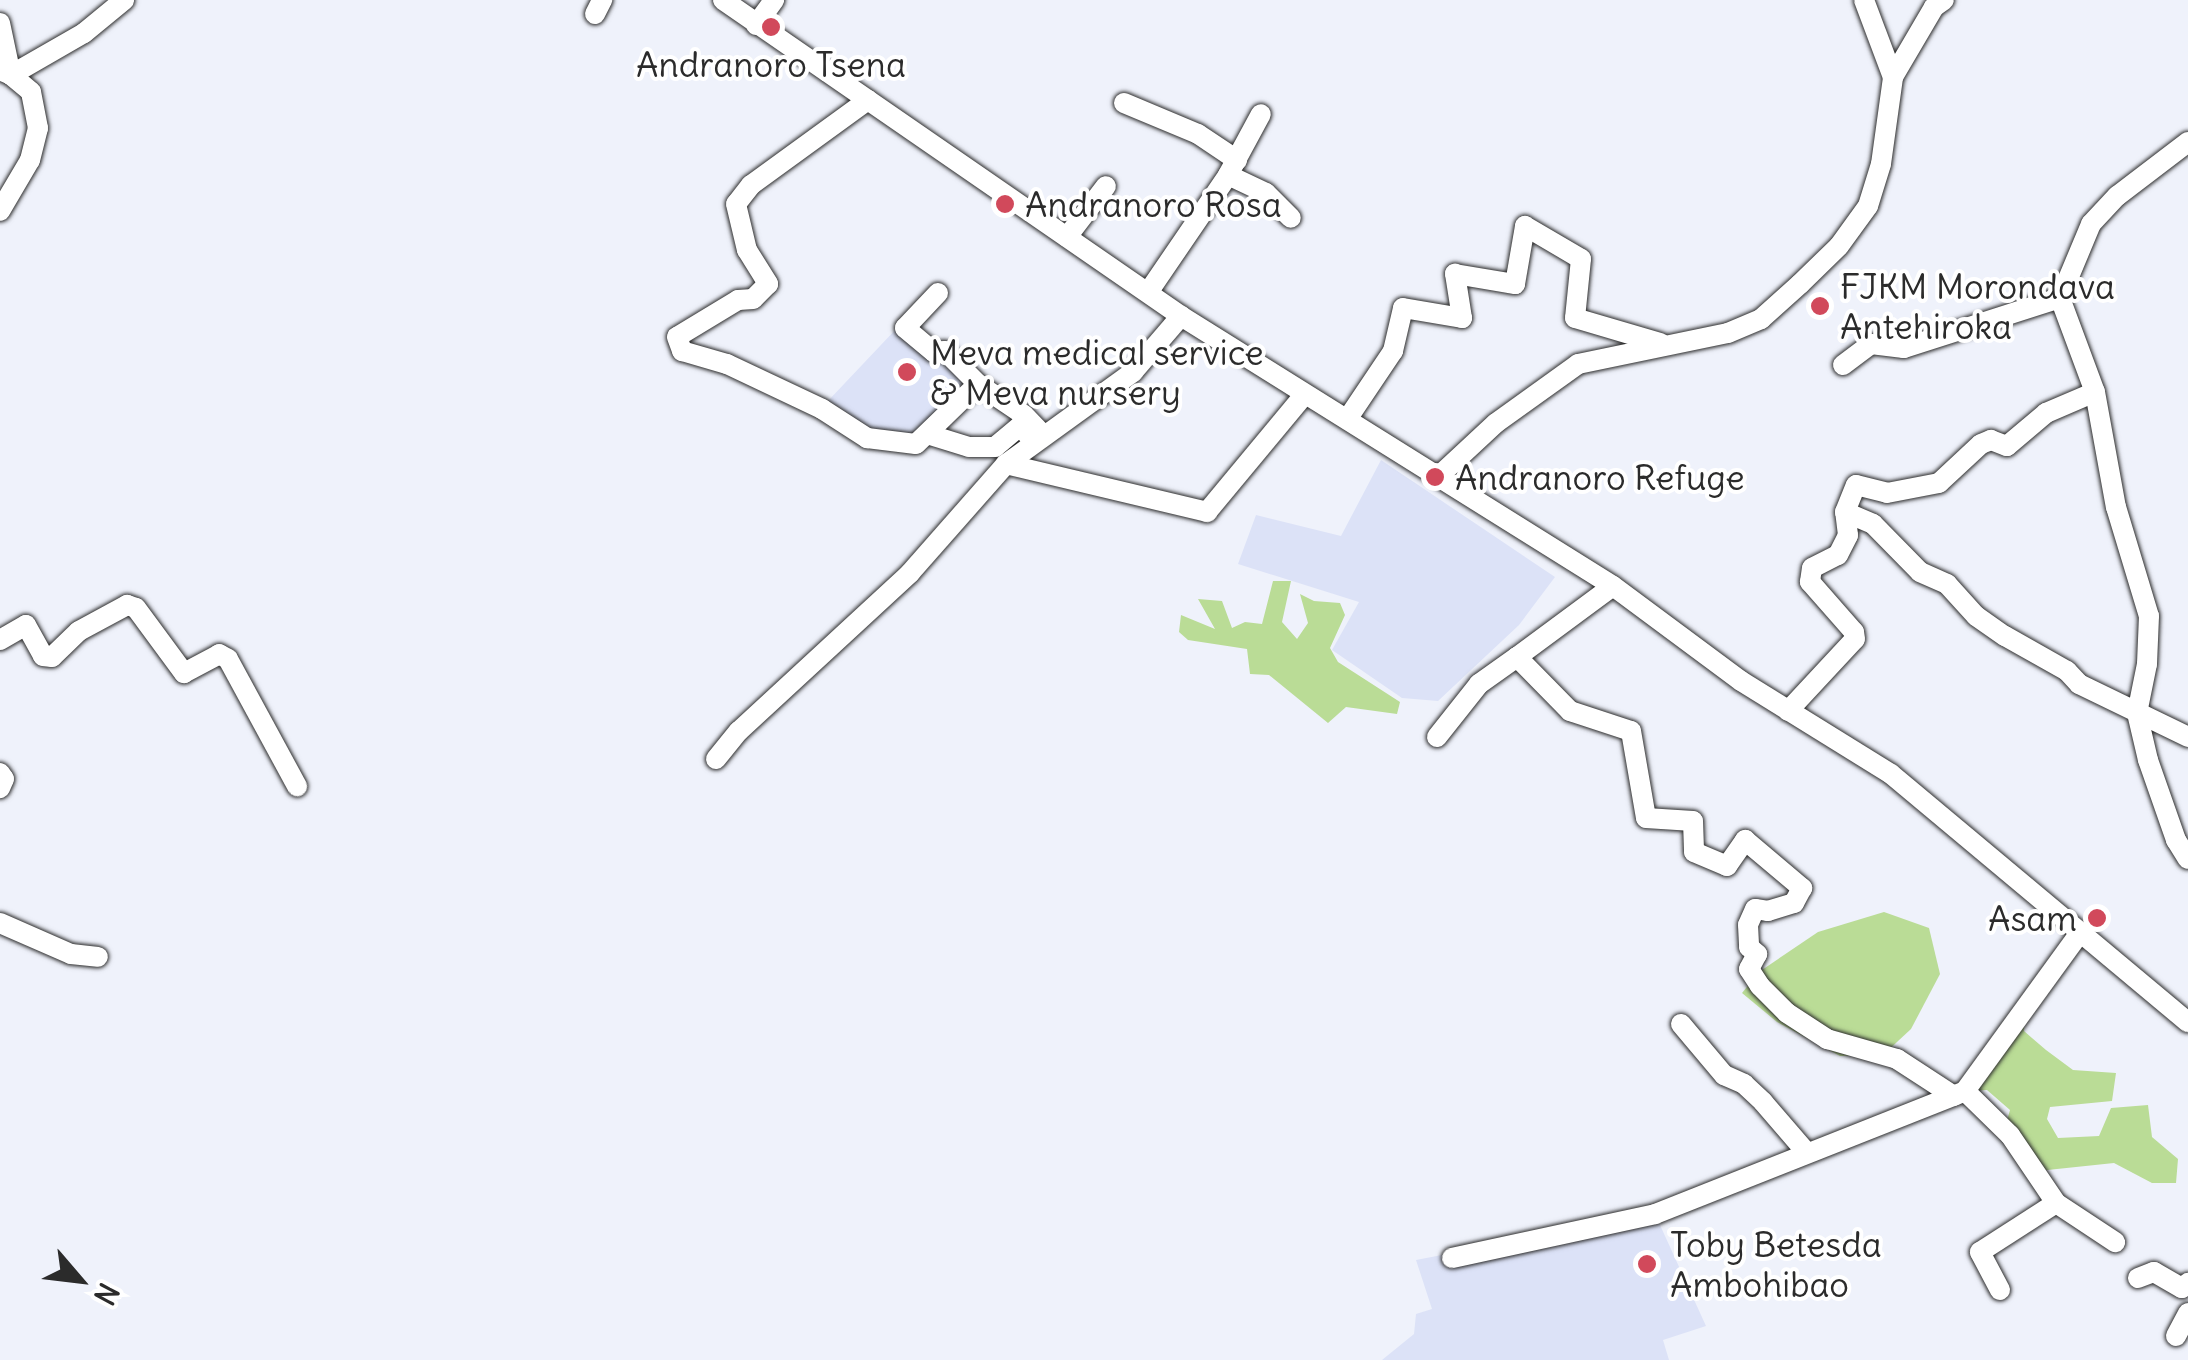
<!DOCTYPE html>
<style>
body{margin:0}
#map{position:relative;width:2188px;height:1360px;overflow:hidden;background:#eff2fb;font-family:Delius,sans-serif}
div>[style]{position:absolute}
.built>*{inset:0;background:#dce2f7}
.green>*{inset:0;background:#badc96}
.roads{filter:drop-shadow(0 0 2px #2b2b2b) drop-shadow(0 0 2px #2b2b2b)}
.minor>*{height:20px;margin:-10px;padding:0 10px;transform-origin:10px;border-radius:10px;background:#fff}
.dots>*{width:28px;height:28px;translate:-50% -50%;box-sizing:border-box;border:5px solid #fff;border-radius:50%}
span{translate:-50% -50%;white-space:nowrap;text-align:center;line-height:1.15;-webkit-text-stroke:8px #fff;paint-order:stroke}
.poi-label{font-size:35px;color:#2b2b2b}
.left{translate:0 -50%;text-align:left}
.right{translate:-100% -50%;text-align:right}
.north{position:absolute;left:30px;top:1230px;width:100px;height:100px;-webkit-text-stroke:8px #fff;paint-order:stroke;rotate:118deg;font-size:28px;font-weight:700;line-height:40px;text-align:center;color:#2b2b2b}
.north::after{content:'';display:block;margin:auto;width:35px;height:45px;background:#2b2b2b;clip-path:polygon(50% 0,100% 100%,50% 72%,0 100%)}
</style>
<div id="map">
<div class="built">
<i style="clip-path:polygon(897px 328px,942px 357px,971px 385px,922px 424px,916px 436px,868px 432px,827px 402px)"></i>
<i style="clip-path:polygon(1381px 460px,1555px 577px,1519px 625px,1438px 701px,1402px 698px,1332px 650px,1359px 602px,1238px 564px,1256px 515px,1341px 536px)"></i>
<i style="clip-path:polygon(1655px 1214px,1706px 1326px,1663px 1340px,1669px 1360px,1382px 1360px,1414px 1334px,1416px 1314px,1432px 1309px,1416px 1260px)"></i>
</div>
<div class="green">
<i style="clip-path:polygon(1273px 581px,1291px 581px,1282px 622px,1297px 639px,1308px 623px,1300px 594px,1314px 601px,1340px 603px,1345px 615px,1330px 648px,1338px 662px,1400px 702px,1397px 714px,1346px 707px,1328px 723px,1269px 675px,1250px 674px,1247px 649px,1188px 640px,1179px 632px,1181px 615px,1215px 629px,1198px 599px,1222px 601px,1232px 628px,1245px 622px,1262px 624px)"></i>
<i style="clip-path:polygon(1884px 912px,1929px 928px,1940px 974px,1911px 1029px,1883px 1055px,1840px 1056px,1777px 1022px,1742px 993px,1759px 972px,1818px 932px)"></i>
<i style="clip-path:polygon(2025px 1004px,2024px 1031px,2046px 1050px,2073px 1070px,2116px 1073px,2112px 1101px,2050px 1107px,2047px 1119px,2058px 1138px,2099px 1136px,2111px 1108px,2148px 1105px,2152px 1137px,2178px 1159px,2176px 1183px,2152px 1183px,2114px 1163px,2038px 1171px,2002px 1138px,2010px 1110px,1987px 1090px,1968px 1091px)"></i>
</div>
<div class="roads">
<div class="minor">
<i style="left:723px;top:0;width:556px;rotate:34.6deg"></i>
<i style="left:1181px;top:316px;width:509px;rotate:32.01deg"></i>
<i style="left:1613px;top:586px;width:159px;rotate:36.6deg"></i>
<i style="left:1741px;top:681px;width:176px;rotate:31.8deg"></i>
<i style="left:1891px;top:774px;width:387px;rotate:39.9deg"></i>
<i style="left:1864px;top:0;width:82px;rotate:69.4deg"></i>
<i style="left:595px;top:14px;width:16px;rotate:-63deg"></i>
<i style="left:0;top:23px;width:53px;rotate:78.1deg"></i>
<i style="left:11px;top:75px;width:26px;rotate:40deg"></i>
<i style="left:31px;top:92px;width:37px;rotate:79deg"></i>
<i style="left:38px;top:128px;width:33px;rotate:104deg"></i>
<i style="left:30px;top:160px;width:59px;rotate:120.5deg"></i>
<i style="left:756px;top:25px;width:31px;rotate:-54deg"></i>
<i style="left:0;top:70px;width:12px;rotate:24deg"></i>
<i style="left:11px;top:75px;width:84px;rotate:-29.9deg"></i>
<i style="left:84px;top:33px;width:52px;rotate:-39.5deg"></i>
<i style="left:868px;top:100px;width:145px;rotate:144deg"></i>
<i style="left:751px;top:185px;width:24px;rotate:128deg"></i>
<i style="left:736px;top:204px;width:47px;rotate:76.6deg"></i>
<i style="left:747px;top:250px;width:40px;rotate:58deg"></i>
<i style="left:768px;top:284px;width:21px;rotate:135deg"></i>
<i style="left:753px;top:299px;width:15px;rotate:176deg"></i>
<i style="left:738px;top:300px;width:71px;rotate:148.8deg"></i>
<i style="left:677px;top:337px;width:15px;rotate:70deg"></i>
<i style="left:682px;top:351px;width:47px;rotate:16.1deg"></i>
<i style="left:727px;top:364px;width:105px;rotate:25.3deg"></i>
<i style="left:822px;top:409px;width:54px;rotate:32.8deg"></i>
<i style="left:867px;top:438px;width:49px;rotate:7deg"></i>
<i style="left:916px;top:444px;width:86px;rotate:-44.1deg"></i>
<i style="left:1124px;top:103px;width:80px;rotate:22.7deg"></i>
<i style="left:1198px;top:134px;width:47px;rotate:33.7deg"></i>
<i style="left:2188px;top:142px;width:89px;rotate:142.7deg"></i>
<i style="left:2117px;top:196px;width:38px;rotate:133deg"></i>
<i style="left:2091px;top:224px;width:80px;rotate:112.7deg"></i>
<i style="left:2060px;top:298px;width:100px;rotate:69.6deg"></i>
<i style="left:2095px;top:392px;width:117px;rotate:79.7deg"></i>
<i style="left:2116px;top:507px;width:114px;rotate:73.2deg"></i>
<i style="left:2149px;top:616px;width:48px;rotate:92.4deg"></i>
<i style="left:2147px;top:664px;width:50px;rotate:101.5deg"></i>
<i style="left:2137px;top:713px;width:48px;rotate:76.8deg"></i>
<i style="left:2148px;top:760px;width:85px;rotate:70.7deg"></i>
<i style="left:2176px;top:840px;width:22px;rotate:58deg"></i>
<i style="left:1228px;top:175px;width:42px;rotate:25.3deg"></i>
<i style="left:1266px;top:193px;width:35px;rotate:45deg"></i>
<i style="left:1067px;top:237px;width:64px;rotate:-52.6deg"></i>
<i style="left:1149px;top:291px;width:140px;rotate:-55.7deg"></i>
<i style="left:1228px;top:175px;width:69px;rotate:-61.6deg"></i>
<i style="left:938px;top:293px;width:48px;rotate:133.3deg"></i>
<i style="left:905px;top:328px;width:38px;rotate:40deg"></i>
<i style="left:934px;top:352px;width:11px;rotate:-5deg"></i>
<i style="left:945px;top:351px;width:47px;rotate:45deg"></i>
<i style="left:978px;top:384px;width:55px;rotate:34deg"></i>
<i style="left:1024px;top:415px;width:29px;rotate:46deg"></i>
<i style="left:1843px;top:365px;width:35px;rotate:-37deg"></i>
<i style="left:1871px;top:344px;width:33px;rotate:7deg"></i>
<i style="left:1904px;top:348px;width:164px;rotate:-17.8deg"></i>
<i style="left:1348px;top:418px;width:81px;rotate:-56.1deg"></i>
<i style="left:1393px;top:351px;width:44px;rotate:-76.9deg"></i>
<i style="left:1403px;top:308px;width:60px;rotate:9.6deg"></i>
<i style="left:1462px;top:318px;width:45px;rotate:-99deg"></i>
<i style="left:1455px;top:274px;width:61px;rotate:9.5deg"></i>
<i style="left:1515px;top:284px;width:59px;rotate:-80.2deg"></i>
<i style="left:1525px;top:226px;width:65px;rotate:30.5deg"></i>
<i style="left:1581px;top:259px;width:59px;rotate:95.8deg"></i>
<i style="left:1575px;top:318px;width:89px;rotate:16.4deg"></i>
<i style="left:927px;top:434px;width:44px;rotate:17.2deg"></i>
<i style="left:969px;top:447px;width:26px"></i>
<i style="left:995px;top:447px;width:34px;rotate:-40deg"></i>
<i style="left:1021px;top:425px;width:12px;rotate:55deg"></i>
<i style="left:1028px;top:435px;width:9px"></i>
<i style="left:1006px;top:464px;width:207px;rotate:13.4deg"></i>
<i style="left:1207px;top:512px;width:152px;rotate:-50.3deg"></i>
<i style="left:1440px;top:475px;width:76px;rotate:-42.9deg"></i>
<i style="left:1496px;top:423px;width:101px;rotate:-35.7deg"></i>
<i style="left:1578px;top:364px;width:153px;rotate:-11.7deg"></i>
<i style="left:1728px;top:333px;width:36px;rotate:-23deg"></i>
<i style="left:1761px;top:319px;width:52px;rotate:-41.9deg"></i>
<i style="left:1800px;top:284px;width:54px;rotate:-44.3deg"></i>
<i style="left:1839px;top:246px;width:49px;rotate:-54.1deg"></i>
<i style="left:1868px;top:206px;width:44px;rotate:-72.8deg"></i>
<i style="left:1881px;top:164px;width:88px;rotate:-82.1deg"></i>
<i style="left:1893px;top:77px;width:81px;rotate:-59.6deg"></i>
<i style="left:1934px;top:7px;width:12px;rotate:-35deg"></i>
<i style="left:1845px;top:512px;width:30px;rotate:23deg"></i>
<i style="left:1873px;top:524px;width:67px;rotate:45.6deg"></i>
<i style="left:1920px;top:572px;width:30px;rotate:24deg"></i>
<i style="left:1947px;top:584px;width:43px;rotate:47.8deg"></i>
<i style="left:1976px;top:616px;width:35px;rotate:35deg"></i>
<i style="left:2005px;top:636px;width:71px;rotate:29.4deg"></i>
<i style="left:2067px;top:671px;width:18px;rotate:47deg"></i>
<i style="left:2079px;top:684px;width:121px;rotate:25.9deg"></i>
<i style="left:0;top:640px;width:30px;rotate:-30deg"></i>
<i style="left:26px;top:625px;width:35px;rotate:61deg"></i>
<i style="left:43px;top:656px;width:9px;rotate:6deg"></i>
<i style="left:52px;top:657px;width:37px;rotate:-44deg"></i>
<i style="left:79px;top:631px;width:55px;rotate:-28.4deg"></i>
<i style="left:127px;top:605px;width:9px;rotate:18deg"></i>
<i style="left:136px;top:608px;width:81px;rotate:53.6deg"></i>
<i style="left:184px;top:673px;width:40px;rotate:-28deg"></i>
<i style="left:219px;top:654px;width:10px;rotate:29deg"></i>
<i style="left:228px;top:659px;width:145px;rotate:61.5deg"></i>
<i style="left:1517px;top:657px;width:119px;rotate:-36.5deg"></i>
<i style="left:1788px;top:711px;width:98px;rotate:-47.1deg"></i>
<i style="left:1855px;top:639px;width:7px;rotate:-98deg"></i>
<i style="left:1854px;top:632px;width:67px;rotate:-131.3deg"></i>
<i style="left:1810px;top:582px;width:14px;rotate:-82deg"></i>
<i style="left:1812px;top:568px;width:29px;rotate:-27deg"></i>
<i style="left:1838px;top:555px;width:22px;rotate:-63deg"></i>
<i style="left:1848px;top:535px;width:23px;rotate:-97deg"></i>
<i style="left:1845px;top:512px;width:29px;rotate:-68deg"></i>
<i style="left:1856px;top:485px;width:32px;rotate:14deg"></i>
<i style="left:1887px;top:493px;width:53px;rotate:-10.9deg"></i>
<i style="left:1939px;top:483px;width:57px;rotate:-42.9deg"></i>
<i style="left:1981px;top:444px;width:11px;rotate:-22deg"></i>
<i style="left:1991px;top:440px;width:17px;rotate:21deg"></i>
<i style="left:2007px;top:446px;width:51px;rotate:-40.2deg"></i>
<i style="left:2046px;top:413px;width:53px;rotate:-23.2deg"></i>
<i style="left:1437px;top:737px;width:68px;rotate:-51.6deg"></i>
<i style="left:1479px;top:684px;width:47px;rotate:-35.4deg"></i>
<i style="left:1517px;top:657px;width:76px;rotate:45.5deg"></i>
<i style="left:1570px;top:711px;width:64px;rotate:18.2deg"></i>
<i style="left:1631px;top:731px;width:88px;rotate:80.2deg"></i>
<i style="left:1646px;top:818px;width:47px;rotate:3.7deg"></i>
<i style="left:1693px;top:821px;width:31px;rotate:88deg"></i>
<i style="left:1694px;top:852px;width:36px;rotate:23deg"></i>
<i style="left:1727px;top:866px;width:32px;rotate:-55deg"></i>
<i style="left:1745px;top:840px;width:75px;rotate:40.1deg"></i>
<i style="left:1802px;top:888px;width:17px;rotate:118deg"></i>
<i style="left:1794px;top:903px;width:27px;rotate:163deg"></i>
<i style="left:1768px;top:911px;width:13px;rotate:-171deg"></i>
<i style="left:1755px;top:909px;width:17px;rotate:114deg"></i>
<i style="left:1748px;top:925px;width:22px;rotate:87deg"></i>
<i style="left:1749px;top:947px;width:11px;rotate:41deg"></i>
<i style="left:1757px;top:954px;width:17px;rotate:118deg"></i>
<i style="left:1749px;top:969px;width:20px;rotate:57deg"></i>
<i style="left:1760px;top:986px;width:38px;rotate:45deg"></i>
<i style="left:1787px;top:1013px;width:48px;rotate:33deg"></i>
<i style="left:1827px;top:1039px;width:73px;rotate:15.9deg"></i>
<i style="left:1897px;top:1059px;width:68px;rotate:33deg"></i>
<i style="left:716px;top:759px;width:36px;rotate:-51deg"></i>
<i style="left:739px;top:731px;width:233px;rotate:-42.7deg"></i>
<i style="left:910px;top:573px;width:145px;rotate:-48.6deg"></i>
<i style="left:1006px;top:464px;width:157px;rotate:-35.9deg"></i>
<i style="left:1133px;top:372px;width:74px;rotate:-49.4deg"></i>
<i style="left:0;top:773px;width:7px;rotate:56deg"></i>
<i style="left:4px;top:779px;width:10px;rotate:114deg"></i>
<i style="left:0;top:923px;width:77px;rotate:23.6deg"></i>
<i style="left:71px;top:954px;width:27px;rotate:6deg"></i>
<i style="left:1681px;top:1024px;width:67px;rotate:49.9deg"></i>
<i style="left:1724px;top:1075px;width:22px;rotate:24deg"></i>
<i style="left:1744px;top:1084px;width:26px;rotate:43deg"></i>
<i style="left:1763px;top:1102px;width:67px;rotate:49.2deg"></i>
<i style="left:1965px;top:1091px;width:63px;rotate:44.4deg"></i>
<i style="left:2010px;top:1135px;width:82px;rotate:55.9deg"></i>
<i style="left:2056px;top:1203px;width:71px;rotate:33.5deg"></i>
<i style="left:1452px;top:1258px;width:208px;rotate:-12.2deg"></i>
<i style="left:1655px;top:1214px;width:334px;rotate:-21.6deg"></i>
<i style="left:1965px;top:1091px;width:194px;rotate:-54deg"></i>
<i style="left:2138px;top:1278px;width:17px;rotate:-21deg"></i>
<i style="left:2154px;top:1272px;width:32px;rotate:30deg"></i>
<i style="left:2182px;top:1288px;width:8px;rotate:-40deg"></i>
<i style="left:2000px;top:1290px;width:43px;rotate:-117.8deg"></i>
<i style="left:1980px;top:1252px;width:90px;rotate:-32.8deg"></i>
<i style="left:2176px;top:1336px;width:26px;rotate:-62deg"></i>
</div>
</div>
<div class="dots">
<i style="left:771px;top:27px;background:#d1495b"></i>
<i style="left:1005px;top:204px;background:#d1495b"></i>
<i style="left:1820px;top:306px;background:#d1495b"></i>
<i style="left:907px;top:372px;background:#d1495b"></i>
<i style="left:1435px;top:477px;background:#d1495b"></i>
<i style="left:2097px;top:918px;background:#d1495b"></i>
<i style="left:1647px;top:1264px;background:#d1495b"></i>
</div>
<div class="poi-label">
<span style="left:771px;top:64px">Andranoro Tsena</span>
<span class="left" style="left:1025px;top:204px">Andranoro Rosa</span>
<span class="left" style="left:1840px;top:306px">FJKM Morondava<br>Antehiroka</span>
<span class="left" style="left:930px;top:372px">Meva medical service<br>&amp; Meva nursery</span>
<span class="left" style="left:1455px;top:477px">Andranoro Refuge</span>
<span class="right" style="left:2077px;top:918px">Asam</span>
<span class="left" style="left:1670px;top:1264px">Toby Betesda<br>Ambohibao</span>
</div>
<div class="north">N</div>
</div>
